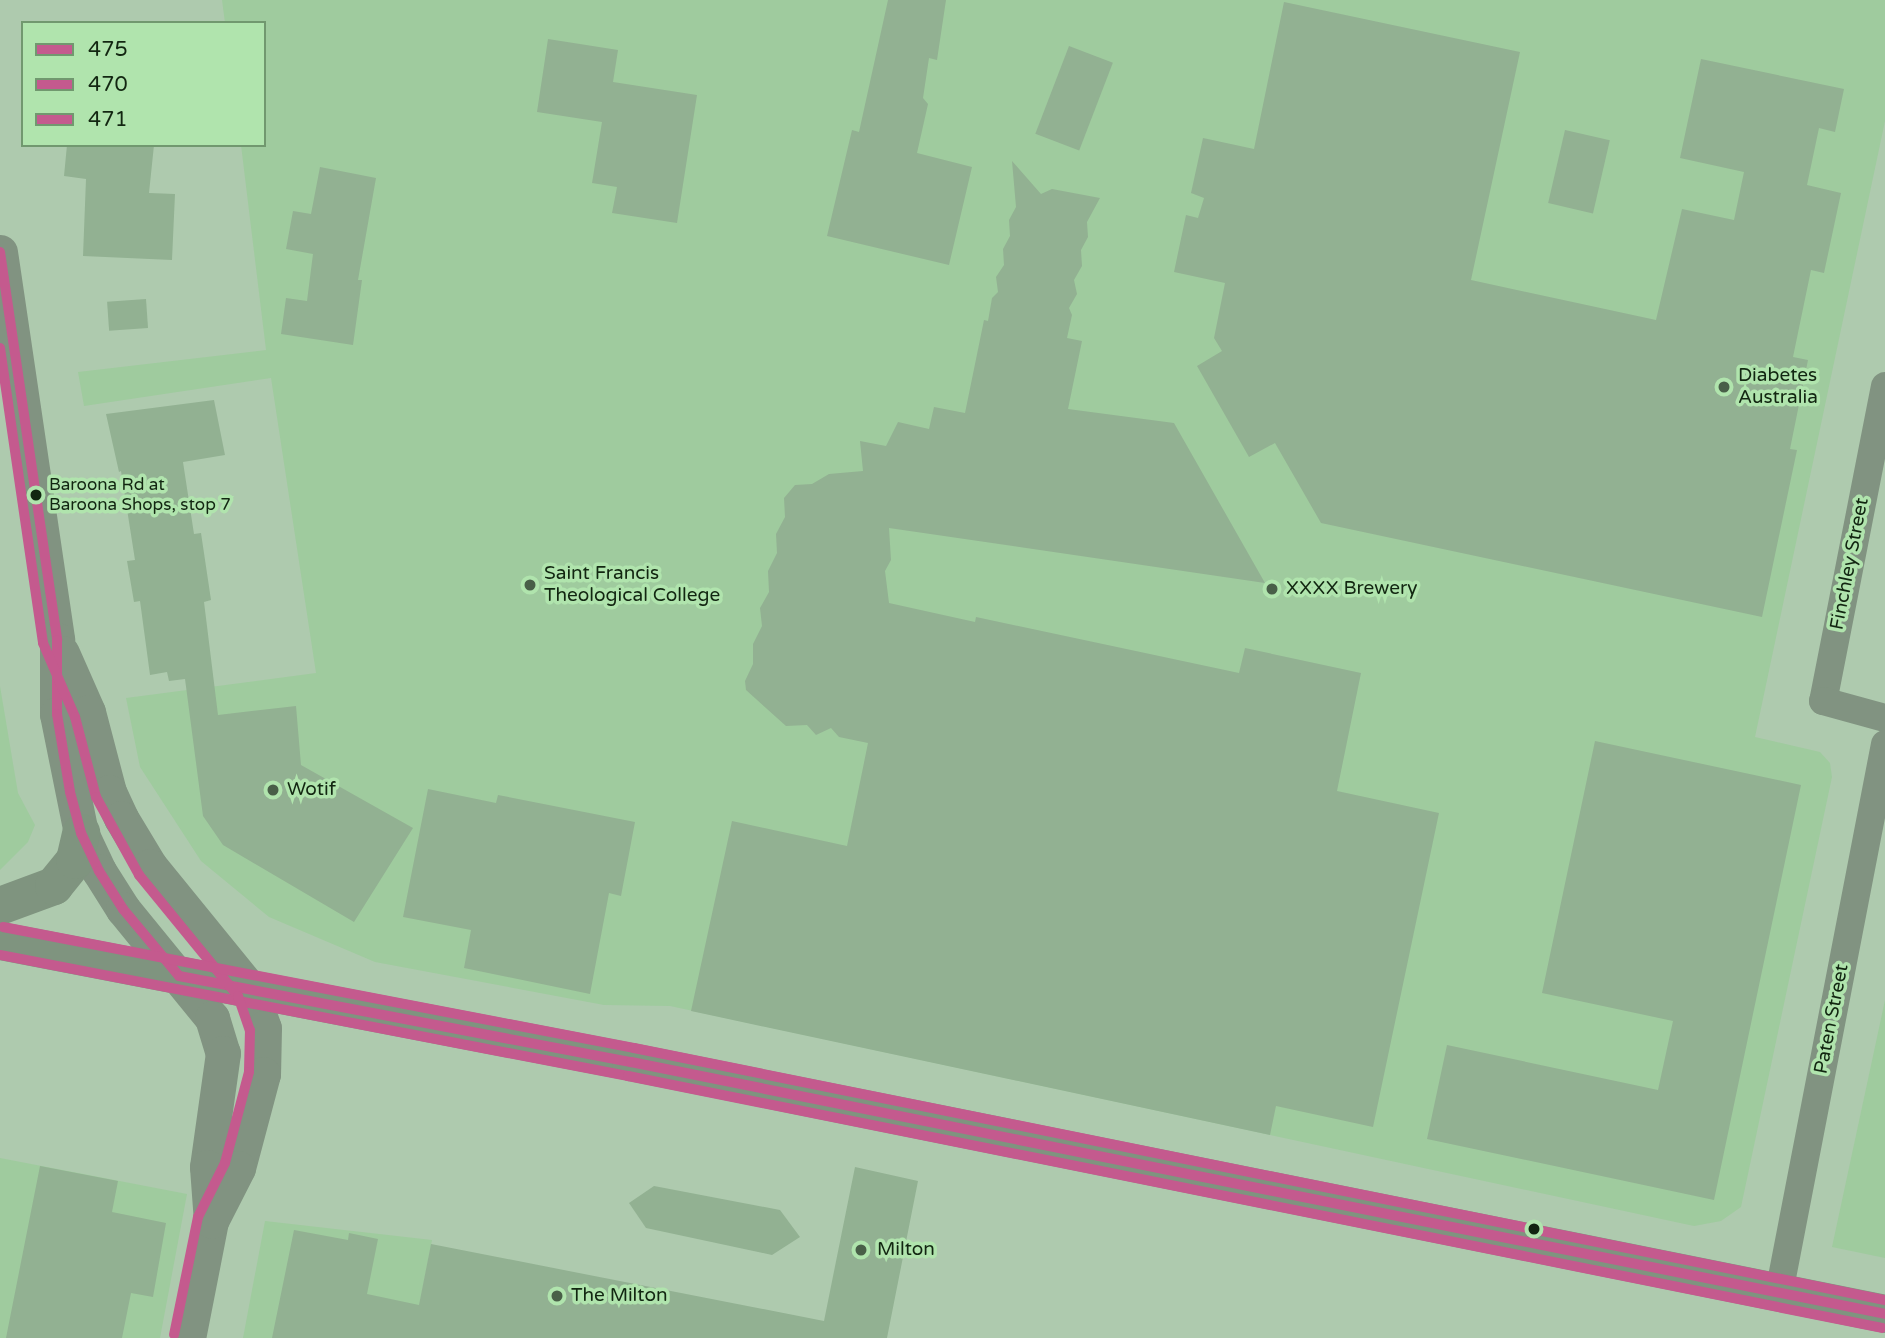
<!DOCTYPE html>
<style>
body{margin:0}
#map{position:relative;width:1885px;height:1338px;overflow:hidden;background:#aecaae;font-family:"Varela Round",sans-serif}
div>[style]{position:absolute}
.built>*{inset:0;background:#9fcb9e}
.building>*{inset:0;background:#92b192;transform-origin:0 0}
.minor>*{height:28px;margin:-14px;padding:0 14px;transform-origin:14px;border-radius:14px;background:#819381}
.tertiary>*{height:35px;margin:-17.5px;padding:0 17.5px;transform-origin:17.5px;border-radius:17.5px;background:#819381}
.primary>*{height:38px;margin:-19px;padding:0 19px;transform-origin:19px;border-radius:19px;background:#7f947f}
.bus-1>*{height:10px;margin:-5px;padding:0 5px;transform-origin:5px;border-radius:5px;background:#c45a8e}
.bus-2>*{height:10px;margin:-5px;padding:0 5px;transform-origin:5px;border-radius:5px;background:#c45a8e}
.bus-3>*{height:10px;margin:-5px;padding:0 5px;transform-origin:5px;border-radius:5px;background:#c45a8e}
.bus-4>*{height:10px;margin:-5px;padding:0 5px;transform-origin:5px;border-radius:5px;background:#c45a8e}
.dots>*{width:19px;height:19px;translate:-50% -50%;box-sizing:border-box;border:4px solid #b0e4ad;border-radius:50%}
span{translate:-50% -50%;white-space:nowrap;text-align:center;line-height:1.15;-webkit-text-stroke:7px #b0e4ad;paint-order:stroke}
.bus-label{font-size:17px;color:#122611}
.left{translate:0 -50%;text-align:left}
.poi-label{font-size:19px;color:#122611}
.street-label{font-size:19px;color:#122611}
.legend{position:absolute;left:21px;top:21px;width:245px;height:126px;box-sizing:border-box;background:#b0e4ad;border:2px solid #71986f;margin:0;padding:9px 12px;list-style:none;font-size:21px;color:#122611}
.legend li{display:flex;align-items:center;gap:14px;height:35px}
.legend b{width:35px;border:2px solid #71986f}
</style>
<div id="map">
<div class="built">
<i style="clip-path:polygon(222px 0,1885px 0,1885px 121px,1755px 737px,1820px 752px,1830px 763px,1832px 777px,1741px 1207px,1721px 1221px,1694px 1226px,670px 1006px,604px 1005px,375px 962px,269px 917px,201px 861px,140px 767px,126px 698px,316px 673px,271px 378px,84px 406px,78px 372px,266px 350px,241px 145px,264px 145px,264px 23px,225px 23px)"></i>
<i style="clip-path:polygon(0 686px,18px 793px,35px 825px,28px 842px,0 870px)"></i>
<i style="clip-path:polygon(1885px 1000px,1885px 1258px,1832px 1247px)"></i>
<i style="clip-path:polygon(0 1158px,187px 1194px,160px 1338px,0 1338px)"></i>
<i style="clip-path:polygon(265px 1221px,432px 1240px,413px 1338px,243px 1338px)"></i>
</div>
<div class="building">
<i style="clip-path:polygon(888px 0,946px 0,937px 60px,929px 58px,923px 98px,928px 104px,917px 153px,972px 167px,949px 265px,827px 236px,852px 130px,859px 132px)"></i>
<i style="clip-path:polygon(1284px 2px,1520px 52px,1471px 280px,1656px 320px,1682px 209px,1734px 220px,1744px 172px,1680px 158px,1701px 59px,1844px 89px,1835px 132px,1819px 128px,1807px 185px,1841px 193px,1824px 273px,1811px 270px,1793px 357px,1808px 360px,1790px 449px,1797px 450px,1762px 617px,1321px 523px,1275px 443px,1249px 457px,1197px 366px,1222px 351px,1214px 338px,1225px 283px,1174px 272px,1186px 215px,1198px 218px,1204px 198px,1191px 193px,1203px 138px,1254px 149px)"></i>
<i style="clip-path:polygon(548px 39px,618px 50px,613px 82px,697px 95px,677px 223px,612px 213px,617px 187px,592px 183px,602px 122px,537px 112px)"></i>
<i style="left:1069px;top:46px;width:47px;height:94px;rotate:21deg"></i>
<i style="left:1565px;top:130px;width:46px;height:75px;rotate:13deg"></i>
<i style="clip-path:polygon(67px 145px,154px 145px,149px 193px,175px 194px,172px 260px,83px 256px,86px 179px,64px 176px)"></i>
<i style="clip-path:polygon(1012px 161px,1041px 194px,1052px 189px,1100px 198px,1087px 222px,1088px 237px,1081px 250px,1082px 266px,1074px 280px,1077px 294px,1069px 308px,1072px 315px,1067px 338px,1082px 341px,1068px 409px,1174px 423px,1265px 583px,889px 528px,891px 560px,885px 571px,889px 603px,975px 622px,976px 617px,1239px 673px,1245px 648px,1361px 673px,1337px 791px,1439px 813px,1373px 1127px,1276px 1106px,1270px 1135px,691px 1011px,732px 821px,847px 846px,868px 743px,839px 737px,831px 728px,816px 735px,807px 725px,786px 726px,746px 690px,745px 681px,753px 664px,753px 644px,762px 626px,760px 608px,769px 592px,768px 571px,777px 553px,776px 534px,785px 517px,784px 498px,795px 485px,812px 484px,829px 474px,863px 471px,860px 441px,886px 446px,898px 422px,929px 429px,934px 407px,965px 413px,984px 320px,988px 321px,992px 298px,998px 292px,996px 277px,1004px 265px,1003px 249px,1010px 236px,1009px 220px,1016px 207px)"></i>
<i style="clip-path:polygon(320px 167px,376px 178px,358px 280px,362px 280px,353px 345px,281px 334px,286px 298px,307px 301px,313px 254px,286px 249px,293px 211px,311px 214px)"></i>
<i style="left:146px;top:299px;width:29px;height:39px;rotate:86deg"></i>
<i style="clip-path:polygon(214px 400px,225px 455px,183px 462px,194px 534px,201px 533px,211px 600px,204px 602px,218px 715px,296px 706px,301px 765px,413px 828px,354px 922px,223px 845px,203px 816px,185px 679px,169px 681px,167px 672px,150px 675px,140px 601px,134px 602px,127px 561px,135px 560px,121px 471px,119px 472px,106px 414px)"></i>
<i style="clip-path:polygon(1595px 741px,1801px 785px,1714px 1200px,1427px 1139px,1447px 1045px,1658px 1090px,1673px 1021px,1542px 993px)"></i>
<i style="clip-path:polygon(428px 789px,496px 803px,498px 795px,635px 822px,621px 896px,609px 893px,590px 994px,464px 968px,471px 930px,403px 917px)"></i>
<i style="clip-path:polygon(40px 1166px,118px 1181px,112px 1212px,166px 1223px,153px 1297px,131px 1293px,122px 1338px,6px 1338px)"></i>
<i style="clip-path:polygon(855px 1167px,918px 1181px,887px 1338px,272px 1338px,294px 1230px,348px 1240px,349px 1233px,378px 1239px,367px 1294px,419px 1305px,431px 1244px,824px 1321px)"></i>
<i style="clip-path:polygon(654px 1186px,780px 1210px,800px 1237px,772px 1255px,646px 1228px,629px 1203px)"></i>
</div>
<div class="minor">
<i style="left:1885px;top:386px;width:321px;rotate:101.1deg"></i>
<i style="left:1823px;top:701px;width:64px;rotate:15.3deg"></i>
<i style="left:1779px;top:1293px;width:559px;rotate:-79.07deg"></i>
</div>
<div class="tertiary">
<i style="left:0;top:252px;width:392px;rotate:81.6deg"></i>
<i style="left:57px;top:640px;width:74px;rotate:90deg"></i>
<i style="left:57px;top:714px;width:121px;rotate:78.6deg"></i>
<i style="left:81px;top:833px;width:42px;rotate:64.7deg"></i>
<i style="left:99px;top:871px;width:45px;rotate:57.7deg"></i>
<i style="left:123px;top:909px;width:141px;rotate:50.8deg"></i>
<i style="left:212px;top:1018px;width:37px;rotate:73deg"></i>
<i style="left:223px;top:1053px;width:115px;rotate:98deg"></i>
<i style="left:207px;top:1167px;width:54px;rotate:85.8deg"></i>
<i style="left:211px;top:1221px;width:119px;rotate:101.1deg"></i>
<i style="left:62px;top:653px;width:64px;rotate:66.2deg"></i>
<i style="left:88px;top:712px;width:83px;rotate:75.3deg"></i>
<i style="left:109px;top:792px;width:29px;rotate:65deg"></i>
<i style="left:121px;top:818px;width:56px;rotate:58.9deg"></i>
<i style="left:150px;top:866px;width:159px;rotate:50.9deg"></i>
<i style="left:250px;top:989px;width:41px;rotate:70.3deg"></i>
<i style="left:264px;top:1028px;width:46px;rotate:91.2deg"></i>
<i style="left:263px;top:1074px;width:97px;rotate:104.9deg"></i>
<i style="left:238px;top:1168px;width:59px;rotate:117deg"></i>
</div>
<div class="primary">
<i style="left:0;top:906px;width:58px;rotate:-20.3deg"></i>
<i style="left:54px;top:886px;width:33px;rotate:-51deg"></i>
<i style="left:75px;top:860px;width:28px;rotate:-77deg"></i>
<i style="left:0;top:941px;width:642px;rotate:10.86deg"></i>
<i style="left:631px;top:1062px;width:1279px;rotate:11.36deg"></i>
</div>
<div class="bus-1">
<i style="left:0;top:252px;width:392px;rotate:81.6deg"></i>
<i style="left:57px;top:640px;width:74px;rotate:90deg"></i>
<i style="left:57px;top:714px;width:79px;rotate:80.5deg"></i>
<i style="left:70px;top:792px;width:42px;rotate:75deg"></i>
<i style="left:81px;top:833px;width:42px;rotate:64.7deg"></i>
<i style="left:99px;top:871px;width:45px;rotate:57.7deg"></i>
<i style="left:123px;top:909px;width:87px;rotate:50.1deg"></i>
<i style="left:179px;top:976px;width:460px;rotate:10.8deg"></i>
<i style="left:631px;top:1062px;width:1279px;rotate:11.36deg"></i>
</div>
<div class="bus-2">
<i style="left:0;top:955px;width:640px;rotate:10.91deg"></i>
<i style="left:628px;top:1076px;width:1279px;rotate:11.36deg"></i>
</div>
<div class="bus-3">
<i style="left:0;top:348px;width:298px;rotate:81.7deg"></i>
<i style="left:43px;top:643px;width:81px;rotate:66.6deg"></i>
<i style="left:75px;top:717px;width:83px;rotate:75.3deg"></i>
<i style="left:96px;top:797px;width:89px;rotate:61.1deg"></i>
<i style="left:139px;top:875px;width:156px;rotate:50.7deg"></i>
<i style="left:238px;top:996px;width:36px;rotate:71deg"></i>
<i style="left:250px;top:1030px;width:42px;rotate:91.4deg"></i>
<i style="left:249px;top:1072px;width:94px;rotate:104.8deg"></i>
<i style="left:225px;top:1163px;width:60px;rotate:116.6deg"></i>
<i style="left:198px;top:1217px;width:120px;rotate:101.5deg"></i>
</div>
<div class="bus-4">
<i style="left:3px;top:927px;width:642px;rotate:10.86deg"></i>
<i style="left:634px;top:1048px;width:1276px;rotate:11.39deg"></i>
</div>
<div class="dots">
<i style="left:1724px;top:387px;background:#495f48"></i>
<i style="left:36px;top:495px;background:#122611"></i>
<i style="left:530px;top:585px;background:#495f48"></i>
<i style="left:1272px;top:589px;background:#495f48"></i>
<i style="left:273px;top:790px;background:#495f48"></i>
<i style="left:1534px;top:1229px;background:#122611"></i>
<i style="left:861px;top:1250px;background:#495f48"></i>
<i style="left:557px;top:1296px;background:#495f48"></i>
</div>
<div class="bus-label">
<span class="left" style="left:49px;top:495px">Baroona Rd at<br>Baroona Shops, stop 7</span>
</div>
<div class="poi-label">
<span class="left" style="left:1738px;top:387px">Diabetes<br>Australia</span>
<span class="left" style="left:544px;top:585px">Saint Francis<br>Theological College</span>
<span class="left" style="left:1286px;top:589px">XXXX Brewery</span>
<span class="left" style="left:287px;top:790px">Wotif</span>
<span class="left" style="left:877px;top:1250px">Milton</span>
<span class="left" style="left:571px;top:1296px">The Milton</span>
</div>
<div class="street-label">
<span style="left:1850px;top:564px;rotate:-79deg">Finchley Street</span>
<span style="left:1832px;top:1019px;rotate:-79deg">Paten Street</span>
</div>
<ul class="legend">
<li><b style="height:9px;background:#c45a8e"></b>475</li>
<li><b style="height:9px;background:#c45a8e"></b>470</li>
<li><b style="height:9px;background:#c45a8e"></b>471</li>
</ul>
</div>
